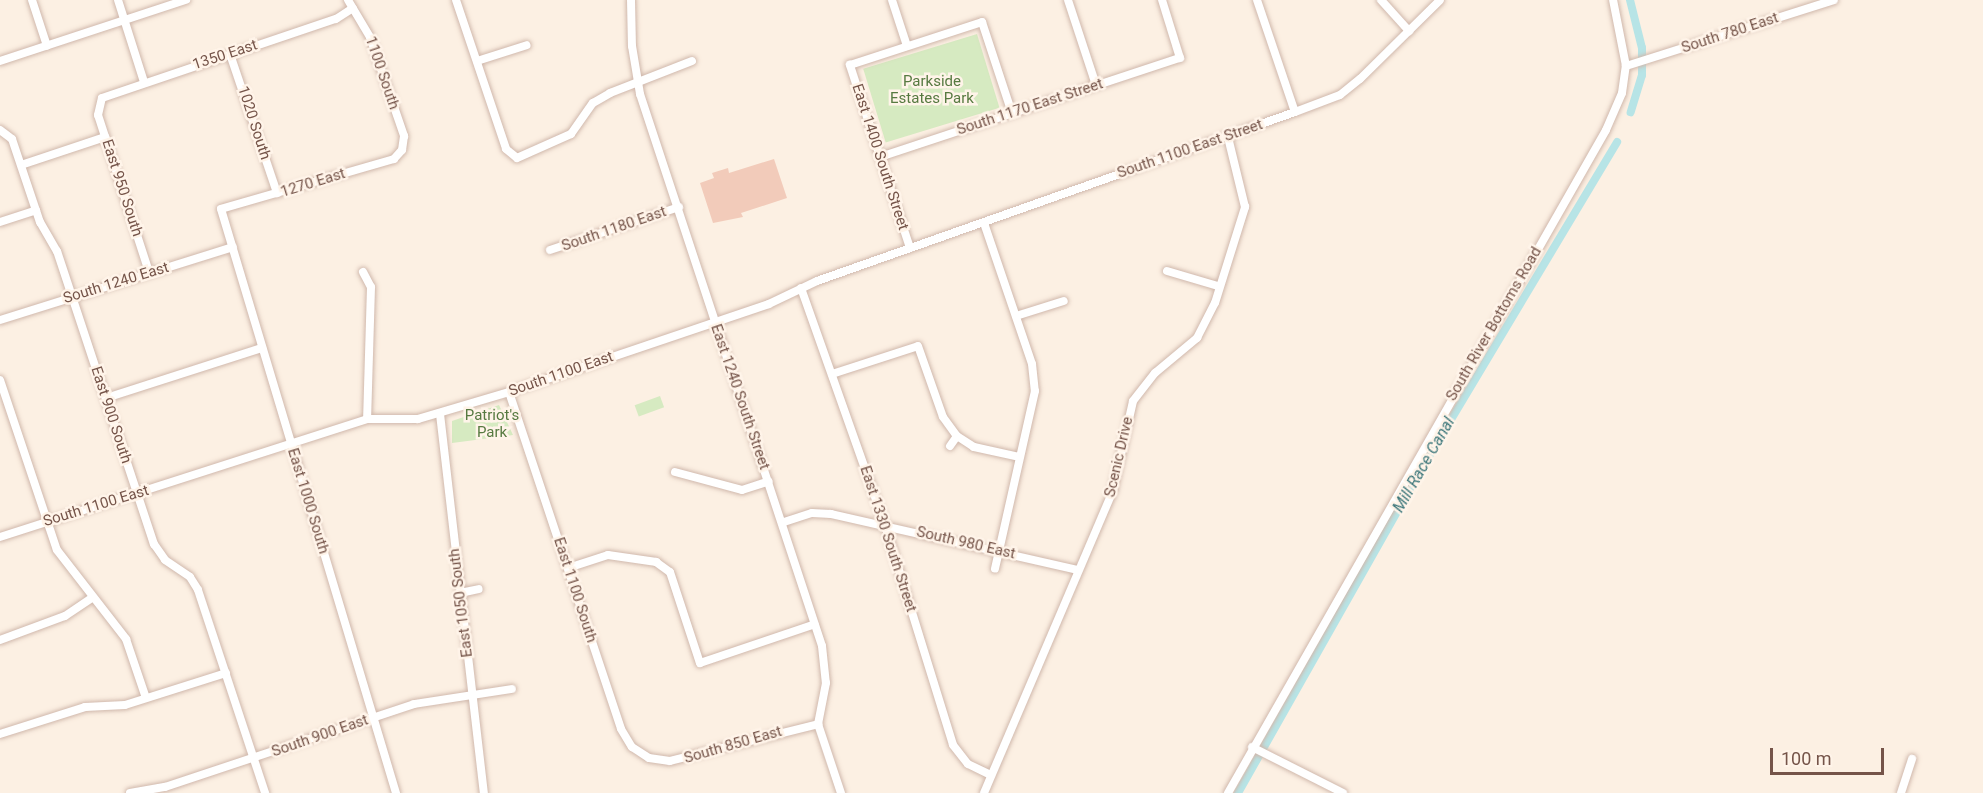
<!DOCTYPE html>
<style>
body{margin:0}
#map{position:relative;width:1983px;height:793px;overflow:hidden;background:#fcf0e3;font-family:Roboto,sans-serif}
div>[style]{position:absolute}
.green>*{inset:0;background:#d6eac1;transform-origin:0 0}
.canal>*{height:8px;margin:-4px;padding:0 4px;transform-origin:4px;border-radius:4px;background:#b7e4e6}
.building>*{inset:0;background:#f2cbba}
.roads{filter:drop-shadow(0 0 2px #d0b8ac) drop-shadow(0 0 2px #d0b8ac)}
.minor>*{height:8px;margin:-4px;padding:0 4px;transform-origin:4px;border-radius:4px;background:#fff}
span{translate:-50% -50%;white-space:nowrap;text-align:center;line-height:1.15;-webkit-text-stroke:5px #fff4e9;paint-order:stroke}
.street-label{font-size:15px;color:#755449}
.park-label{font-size:15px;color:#577a41}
.water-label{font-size:16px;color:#3c767a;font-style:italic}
.scale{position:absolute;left:1770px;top:748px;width:114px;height:27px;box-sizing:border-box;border:3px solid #755449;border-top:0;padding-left:8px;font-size:18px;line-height:21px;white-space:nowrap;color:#755449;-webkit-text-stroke:4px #fff4e9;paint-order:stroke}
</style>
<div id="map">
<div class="green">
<i style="left:977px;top:34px;width:77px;height:119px;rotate:73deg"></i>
<i style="left:660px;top:396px;width:12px;height:27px;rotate:70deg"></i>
<i style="clip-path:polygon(499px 405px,513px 435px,452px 443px,452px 421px)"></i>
</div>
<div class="canal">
<i style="left:1630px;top:0;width:49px;rotate:76deg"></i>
<i style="left:1642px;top:48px;width:27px;rotate:90deg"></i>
<i style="left:1642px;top:75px;width:39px;rotate:107deg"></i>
<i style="left:1238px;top:793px;width:373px;rotate:-60.5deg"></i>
<i style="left:1422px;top:468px;width:380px;rotate:-59.1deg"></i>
</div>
<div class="building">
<i style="clip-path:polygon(774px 159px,787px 198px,741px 213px,743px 217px,713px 223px,700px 183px,714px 178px,712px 173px,728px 168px,729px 173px)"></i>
</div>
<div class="roads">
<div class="minor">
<i style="left:32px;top:0;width:48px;rotate:71.9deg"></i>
<i style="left:118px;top:0;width:86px;rotate:72.4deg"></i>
<i style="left:348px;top:0;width:43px;rotate:59.3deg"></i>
<i style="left:370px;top:37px;width:105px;rotate:71deg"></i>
<i style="left:404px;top:136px;width:14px;rotate:98deg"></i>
<i style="left:402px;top:150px;width:12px;rotate:132deg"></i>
<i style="left:394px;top:159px;width:180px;rotate:163.9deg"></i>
<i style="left:221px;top:209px;width:610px;rotate:73.32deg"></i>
<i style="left:456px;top:0;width:157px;rotate:71.4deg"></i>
<i style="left:506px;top:149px;width:14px;rotate:39deg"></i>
<i style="left:517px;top:158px;width:59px;rotate:-24deg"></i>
<i style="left:571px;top:134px;width:38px;rotate:-55deg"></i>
<i style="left:593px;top:103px;width:20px;rotate:-30deg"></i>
<i style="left:610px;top:93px;width:88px;rotate:-21.3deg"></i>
<i style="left:631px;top:0;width:46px;rotate:88.8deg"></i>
<i style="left:632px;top:46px;width:49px;rotate:80.5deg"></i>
<i style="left:640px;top:94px;width:581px;rotate:71.75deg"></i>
<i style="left:822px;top:646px;width:37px;rotate:84deg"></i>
<i style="left:826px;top:683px;width:42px;rotate:101deg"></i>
<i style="left:818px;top:724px;width:73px;rotate:71.6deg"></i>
<i style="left:892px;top:0;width:48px;rotate:71.9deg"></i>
<i style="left:1068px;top:0;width:89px;rotate:71.8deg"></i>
<i style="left:1257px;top:0;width:118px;rotate:71.3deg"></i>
<i style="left:1381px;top:0;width:42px;rotate:47.9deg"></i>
<i style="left:230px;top:54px;width:147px;rotate:71.3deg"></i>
<i style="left:0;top:61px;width:196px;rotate:-18.2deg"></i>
<i style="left:477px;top:61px;width:52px;rotate:-17.7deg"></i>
<i style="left:1626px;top:66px;width:218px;rotate:-17.6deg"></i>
<i style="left:0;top:130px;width:15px;rotate:37deg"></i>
<i style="left:12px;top:139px;width:88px;rotate:71.4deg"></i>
<i style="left:40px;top:222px;width:34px;rotate:60deg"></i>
<i style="left:57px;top:251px;width:309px;rotate:71.7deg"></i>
<i style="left:154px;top:544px;width:19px;rotate:55deg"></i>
<i style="left:165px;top:560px;width:30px;rotate:34deg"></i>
<i style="left:190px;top:577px;width:15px;rotate:58deg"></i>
<i style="left:198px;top:590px;width:214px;rotate:71.7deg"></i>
<i style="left:880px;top:157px;width:316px;rotate:-18.3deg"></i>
<i style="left:1180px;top:58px;width:61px;rotate:-107.2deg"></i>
<i style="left:21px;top:165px;width:89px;rotate:-18.4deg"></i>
<i style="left:0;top:222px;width:38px;rotate:-18deg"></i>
<i style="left:984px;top:223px;width:149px;rotate:71.2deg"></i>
<i style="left:1032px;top:364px;width:27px;rotate:84deg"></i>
<i style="left:1035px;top:391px;width:182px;rotate:102.7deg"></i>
<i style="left:910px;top:248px;width:193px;rotate:-108.2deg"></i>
<i style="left:850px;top:65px;width:139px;rotate:-18deg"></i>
<i style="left:982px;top:22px;width:96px;rotate:71.8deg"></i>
<i style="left:550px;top:250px;width:136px;rotate:-18.4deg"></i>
<i style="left:1167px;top:271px;width:53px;rotate:16.4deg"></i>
<i style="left:149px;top:272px;width:165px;rotate:-108deg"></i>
<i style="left:98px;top:115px;width:17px;rotate:-77deg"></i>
<i style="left:102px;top:98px;width:247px;rotate:-18.7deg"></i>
<i style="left:336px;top:19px;width:20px;rotate:-33deg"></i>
<i style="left:363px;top:272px;width:17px;rotate:62deg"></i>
<i style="left:371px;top:287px;width:132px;rotate:91.7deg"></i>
<i style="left:801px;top:288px;width:251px;rotate:70.5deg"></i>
<i style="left:885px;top:525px;width:230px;rotate:72.8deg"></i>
<i style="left:953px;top:745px;width:24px;rotate:52deg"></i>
<i style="left:968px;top:764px;width:25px;rotate:26deg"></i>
<i style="left:1016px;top:316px;width:50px;rotate:-17.4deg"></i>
<i style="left:0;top:320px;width:244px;rotate:-17.4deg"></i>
<i style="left:832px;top:374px;width:90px;rotate:-18deg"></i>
<i style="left:918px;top:346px;width:75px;rotate:70.6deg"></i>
<i style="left:943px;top:417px;width:24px;rotate:54deg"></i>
<i style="left:957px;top:436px;width:20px;rotate:33deg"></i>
<i style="left:974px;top:447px;width:46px;rotate:12.5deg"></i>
<i style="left:0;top:380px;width:179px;rotate:71.5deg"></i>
<i style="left:57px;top:550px;width:113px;rotate:52.2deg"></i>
<i style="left:126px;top:639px;width:62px;rotate:71.3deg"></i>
<i style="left:509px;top:392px;width:355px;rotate:71.6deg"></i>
<i style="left:621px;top:729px;width:21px;rotate:59deg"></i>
<i style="left:632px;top:747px;width:20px;rotate:33deg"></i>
<i style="left:649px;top:758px;width:21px;rotate:8deg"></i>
<i style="left:670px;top:761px;width:153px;rotate:-14deg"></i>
<i style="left:106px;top:398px;width:164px;rotate:-17.8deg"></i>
<i style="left:440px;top:414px;width:382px;rotate:83.4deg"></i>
<i style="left:950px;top:446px;width:12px;rotate:-55deg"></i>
<i style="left:675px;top:472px;width:69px;rotate:15deg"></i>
<i style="left:742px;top:490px;width:28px;rotate:-18deg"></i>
<i style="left:784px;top:522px;width:29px;rotate:-18deg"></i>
<i style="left:812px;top:513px;width:19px;rotate:3deg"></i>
<i style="left:831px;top:514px;width:253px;rotate:12.8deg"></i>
<i style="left:0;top:537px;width:386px;rotate:-17.8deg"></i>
<i style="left:367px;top:419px;width:51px"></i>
<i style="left:418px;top:419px;width:95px;rotate:-16.5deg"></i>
<i style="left:509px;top:392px;width:274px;rotate:-18.7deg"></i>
<i style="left:769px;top:304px;width:53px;rotate:-25.6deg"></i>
<i style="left:817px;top:281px;width:507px;rotate:-19.47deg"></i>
<i style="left:1295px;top:112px;width:48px;rotate:-20.7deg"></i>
<i style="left:1340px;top:95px;width:26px;rotate:-39deg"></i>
<i style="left:1360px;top:79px;width:112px;rotate:-44.6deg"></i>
<i style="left:568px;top:568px;width:42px;rotate:-18deg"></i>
<i style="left:608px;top:555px;width:49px;rotate:8.3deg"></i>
<i style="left:656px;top:562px;width:17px;rotate:36deg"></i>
<i style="left:670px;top:572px;width:96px;rotate:71.8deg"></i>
<i style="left:700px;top:663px;width:121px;rotate:-18.7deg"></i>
<i style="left:460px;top:593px;width:19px;rotate:-12deg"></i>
<i style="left:0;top:640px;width:69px;rotate:-20.3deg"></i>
<i style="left:65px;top:616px;width:32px;rotate:-34deg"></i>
<i style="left:0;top:734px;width:89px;rotate:-17.6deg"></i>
<i style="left:85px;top:707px;width:40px;rotate:-2.9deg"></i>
<i style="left:125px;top:705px;width:106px;rotate:-17.6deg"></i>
<i style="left:1252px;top:747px;width:102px;rotate:26.8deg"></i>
<i style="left:130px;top:793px;width:36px;rotate:-10deg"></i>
<i style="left:165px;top:787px;width:262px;rotate:-18.4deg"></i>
<i style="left:414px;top:704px;width:99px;rotate:-8.7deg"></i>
<i style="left:984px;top:793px;width:329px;rotate:-66.9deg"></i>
<i style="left:1113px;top:490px;width:91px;rotate:-77.3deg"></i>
<i style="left:1133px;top:401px;width:36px;rotate:-52deg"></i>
<i style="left:1155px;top:373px;width:55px;rotate:-39.8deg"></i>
<i style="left:1197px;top:338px;width:39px;rotate:-63deg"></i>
<i style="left:1215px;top:303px;width:101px;rotate:-72.6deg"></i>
<i style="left:1245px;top:207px;width:72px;rotate:-103.7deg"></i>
<i style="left:1228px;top:793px;width:763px;rotate:-60.31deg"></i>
<i style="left:1606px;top:130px;width:40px;rotate:-66.6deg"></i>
<i style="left:1622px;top:93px;width:27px;rotate:-82deg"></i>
<i style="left:1626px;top:66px;width:67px;rotate:-101.1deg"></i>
<i style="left:1901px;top:793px;width:36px;rotate:-72deg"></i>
</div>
</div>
<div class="street-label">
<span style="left:1730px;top:33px;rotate:-18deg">South 780 East</span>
<span style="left:225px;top:55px;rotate:-18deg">1350 East</span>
<span style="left:382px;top:73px;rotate:71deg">1100 South</span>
<span style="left:1030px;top:107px;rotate:-18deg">South 1170 East Street</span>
<span style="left:254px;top:123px;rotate:72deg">1020 South</span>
<span style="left:1190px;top:149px;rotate:-19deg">South 1100 East Street</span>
<span style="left:880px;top:157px;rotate:72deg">East 1400 South Street</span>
<span style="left:313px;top:183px;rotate:-17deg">1270 East</span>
<span style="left:122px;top:188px;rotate:72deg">East 950 South</span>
<span style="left:614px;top:229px;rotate:-19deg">South 1180 East</span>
<span style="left:116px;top:283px;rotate:-17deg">South 1240 East</span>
<span style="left:1494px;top:324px;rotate:-60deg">South River Bottoms Road</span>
<span style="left:561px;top:374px;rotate:-19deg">South 1100 East</span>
<span style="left:740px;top:397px;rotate:71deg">East 1240 South Street</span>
<span style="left:111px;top:415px;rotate:72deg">East 900 South</span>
<span style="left:1119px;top:457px;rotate:-77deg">Scenic Drive</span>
<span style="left:308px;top:501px;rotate:73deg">East 1000 South</span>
<span style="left:96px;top:506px;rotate:-17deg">South 1100 East</span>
<span style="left:888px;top:539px;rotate:72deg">East 1330 South Street</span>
<span style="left:966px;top:543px;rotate:13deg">South 980 East</span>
<span style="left:575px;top:590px;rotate:72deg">East 1100 South</span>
<span style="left:461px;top:603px;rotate:-97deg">East 1050 South</span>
<span style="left:320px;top:736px;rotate:-19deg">South 900 East</span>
<span style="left:733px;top:745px;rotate:-16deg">South 850 East</span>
</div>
<div class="park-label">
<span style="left:932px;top:90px">Parkside<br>Estates Park</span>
<span style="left:492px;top:424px">Patriot's<br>Park</span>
</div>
<div class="water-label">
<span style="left:1424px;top:465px;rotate:-60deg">Mill Race Canal</span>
</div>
<div class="scale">100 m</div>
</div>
